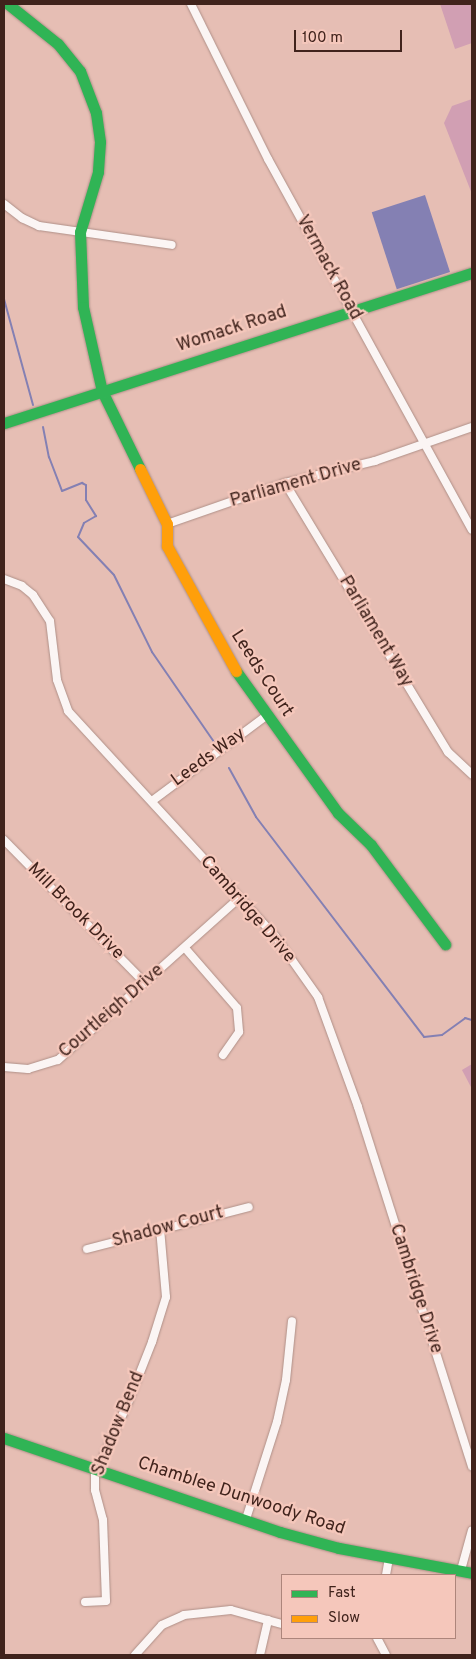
<!DOCTYPE html>
<style>
body{margin:0}
#map{position:relative;width:476px;height:1659px;overflow:hidden;background:#e6beb4;font-family:Overpass,sans-serif}
div>[style]{position:absolute}
.green>*{inset:0;background:#d19fb3}
.water>*{inset:0;background:#8480b3;transform-origin:0 0}
.stream>*{height:2px;margin:-1px;padding:0 1px;transform-origin:1px;border-radius:1px;background:#8480b3}
.roads{filter:drop-shadow(0 0 1px #af9088) drop-shadow(0 0 1px #af9088)}
.street>*{height:8px;margin:-4px;padding:0 4px;transform-origin:4px;border-radius:4px;background:#fbf5f4}
.fast>*{height:11px;margin:-5.5px;padding:0 5.5px;transform-origin:5.5px;border-radius:5.5px;background:#30b455}
.slow>*{height:11px;margin:-5.5px;padding:0 5.5px;transform-origin:5.5px;border-radius:5.5px;background:#ff9f0a}
span{translate:-50% -50%;white-space:nowrap;text-align:center;line-height:1.15;-webkit-text-stroke:4.5px #f5c7bb;paint-order:stroke}
.street-label{font-size:18px;color:#40231c}
.frame{position:absolute;inset:0;border:5px solid #40231c;pointer-events:none}
.legend{position:absolute;left:281px;top:1574px;width:175px;height:65px;box-sizing:border-box;background:#f5c7bb;border:1px solid #ad857b;margin:0;padding:6px 9px;list-style:none;font-size:15px;color:#40231c}
.legend li{display:flex;align-items:center;gap:10px;height:25px}
.legend b{width:25px;border:1px solid #ad857b}
.scale{position:absolute;left:294px;top:30px;width:108px;height:22px;box-sizing:border-box;border:2px solid #40231c;border-top:0;padding-left:6px;font-size:15px;line-height:18px;white-space:nowrap;color:#40231c;-webkit-text-stroke:4px #f5c7bb;paint-order:stroke}
</style>
<div id="map">
<div class="green">
<i style="clip-path:polygon(440px 4px,472px 4px,472px 43px,455px 49px)"></i>
<i style="clip-path:polygon(472px 99px,472px 194px,444px 123px,452px 106px)"></i>
<i style="clip-path:polygon(472px 1064px,472px 1089px,462px 1070px)"></i>
</div>
<div class="water">
<i style="left:425px;top:195px;width:81px;height:56px;rotate:72deg"></i>
</div>
<div class="stream">
<i style="left:4px;top:299px;width:110px;rotate:74.7deg"></i>
<i style="left:43px;top:427px;width:31px;rotate:79deg"></i>
<i style="left:49px;top:457px;width:36px;rotate:69deg"></i>
<i style="left:62px;top:491px;width:22px;rotate:-22deg"></i>
<i style="left:82px;top:483px;width:4px;rotate:27deg"></i>
<i style="left:86px;top:485px;width:15px;rotate:90deg"></i>
<i style="left:86px;top:500px;width:19px;rotate:58deg"></i>
<i style="left:96px;top:516px;width:14px;rotate:150deg"></i>
<i style="left:84px;top:523px;width:15px;rotate:113deg"></i>
<i style="left:78px;top:537px;width:52px;rotate:46.5deg"></i>
<i style="left:114px;top:575px;width:86px;rotate:63.7deg"></i>
<i style="left:152px;top:652px;width:109px;rotate:55.4deg"></i>
<i style="left:229px;top:768px;width:56px;rotate:61.1deg"></i>
<i style="left:256px;top:817px;width:277px;rotate:52.6deg"></i>
<i style="left:424px;top:1037px;width:18px;rotate:-6deg"></i>
<i style="left:442px;top:1035px;width:29px;rotate:-36deg"></i>
<i style="left:465px;top:1018px;width:7px;rotate:16deg"></i>
</div>
<div class="roads">
<div class="street">
<i style="left:191px;top:4px;width:173px;rotate:63.6deg"></i>
<i style="left:268px;top:159px;width:423px;rotate:61.2deg"></i>
<i style="left:4px;top:204px;width:23px;rotate:38deg"></i>
<i style="left:22px;top:218px;width:19px;rotate:25deg"></i>
<i style="left:39px;top:226px;width:134px;rotate:8.1deg"></i>
<i style="left:285px;top:483px;width:315px;rotate:58.8deg"></i>
<i style="left:448px;top:752px;width:33px;rotate:43deg"></i>
<i style="left:167px;top:524px;width:125px;rotate:-19.2deg"></i>
<i style="left:285px;top:483px;width:93px;rotate:-13.7deg"></i>
<i style="left:375px;top:461px;width:103px;rotate:-19.3deg"></i>
<i style="left:4px;top:579px;width:19px;rotate:21deg"></i>
<i style="left:22px;top:586px;width:14px;rotate:39deg"></i>
<i style="left:33px;top:595px;width:31px;rotate:57deg"></i>
<i style="left:50px;top:621px;width:59px;rotate:83.2deg"></i>
<i style="left:57px;top:680px;width:33px;rotate:70deg"></i>
<i style="left:68px;top:711px;width:306px;rotate:47.4deg"></i>
<i style="left:275px;top:936px;width:75px;rotate:54.8deg"></i>
<i style="left:318px;top:997px;width:117px;rotate:70deg"></i>
<i style="left:358px;top:1107px;width:377px;rotate:72.4deg"></i>
<i style="left:152px;top:801px;width:142px;rotate:-36.7deg"></i>
<i style="left:4px;top:840px;width:201px;rotate:45.4deg"></i>
<i style="left:185px;top:948px;width:79px;rotate:49.1deg"></i>
<i style="left:237px;top:1008px;width:24px;rotate:85deg"></i>
<i style="left:239px;top:1032px;width:28px;rotate:125deg"></i>
<i style="left:4px;top:1067px;width:24px;rotate:5deg"></i>
<i style="left:28px;top:1069px;width:31px;rotate:-17deg"></i>
<i style="left:58px;top:1060px;width:241px;rotate:-41.8deg"></i>
<i style="left:87px;top:1249px;width:167px;rotate:-14.5deg"></i>
<i style="left:246px;top:1519px;width:102px;rotate:-72.3deg"></i>
<i style="left:277px;top:1422px;width:43px;rotate:-77.9deg"></i>
<i style="left:286px;top:1380px;width:59px;rotate:-84.2deg"></i>
<i style="left:461px;top:1570px;width:41px;rotate:-74.6deg"></i>
<i style="left:386px;top:1575px;width:17px;rotate:-80deg"></i>
<i style="left:85px;top:1602px;width:21px;rotate:-3deg"></i>
<i style="left:106px;top:1601px;width:81px;rotate:-92.1deg"></i>
<i style="left:103px;top:1520px;width:31px;rotate:-105deg"></i>
<i style="left:95px;top:1490px;width:16px;rotate:-90deg"></i>
<i style="left:95px;top:1474px;width:78px;rotate:-65.1deg"></i>
<i style="left:128px;top:1403px;width:66px;rotate:-68.5deg"></i>
<i style="left:152px;top:1342px;width:47px;rotate:-72.7deg"></i>
<i style="left:166px;top:1297px;width:68px;rotate:-95deg"></i>
<i style="left:377px;top:1638px;width:19px;rotate:62deg"></i>
<i style="left:135px;top:1655px;width:40px;rotate:-48deg"></i>
<i style="left:162px;top:1625px;width:24px;rotate:-24deg"></i>
<i style="left:184px;top:1615px;width:47px;rotate:-6.1deg"></i>
<i style="left:231px;top:1610px;width:53px;rotate:15.4deg"></i>
<i style="left:260px;top:1655px;width:36px;rotate:-77deg"></i>
</div>
<div class="fast">
<i style="left:8px;top:4px;width:64px;rotate:38.7deg"></i>
<i style="left:58px;top:44px;width:35px;rotate:51deg"></i>
<i style="left:80px;top:71px;width:45px;rotate:69.1deg"></i>
<i style="left:96px;top:113px;width:29px;rotate:82deg"></i>
<i style="left:100px;top:142px;width:30px;rotate:94deg"></i>
<i style="left:98px;top:172px;width:63px;rotate:106.7deg"></i>
<i style="left:80px;top:232px;width:75px;rotate:87.7deg"></i>
<i style="left:83px;top:307px;width:86px;rotate:77.3deg"></i>
<i style="left:102px;top:391px;width:87px;rotate:64deg"></i>
<i style="left:4px;top:423px;width:491px;rotate:-17.8deg"></i>
<i style="left:236px;top:671px;width:175px;rotate:54.3deg"></i>
<i style="left:338px;top:813px;width:46px;rotate:44.1deg"></i>
<i style="left:371px;top:845px;width:124px;rotate:53.2deg"></i>
<i style="left:4px;top:1438px;width:292px;rotate:18.8deg"></i>
<i style="left:280px;top:1532px;width:61px;rotate:15.2deg"></i>
<i style="left:339px;top:1548px;width:135px;rotate:10.6deg"></i>
</div>
<div class="slow">
<i style="left:140px;top:469px;width:61px;rotate:63.9deg"></i>
<i style="left:167px;top:524px;width:22px;rotate:90deg"></i>
<i style="left:167px;top:546px;width:143px;rotate:61.1deg"></i>
</div>
</div>
<div class="street-label">
<span style="left:328px;top:268px;rotate:61deg">Vermack Road</span>
<span style="left:232px;top:330px;rotate:-18deg">Womack Road</span>
<span style="left:296px;top:484px;rotate:-16deg">Parliament Drive</span>
<span style="left:375px;top:632px;rotate:59deg">Parliament Way</span>
<span style="left:261px;top:674px;rotate:57deg">Leeds Court</span>
<span style="left:209px;top:758px;rotate:-36deg">Leeds Way</span>
<span style="left:247px;top:910px;rotate:49deg">Cambridge Drive</span>
<span style="left:75px;top:912px;rotate:45deg">Mill Brook Drive</span>
<span style="left:112px;top:1012px;rotate:-41deg">Courtleigh Drive</span>
<span style="left:168px;top:1228px;rotate:-15deg">Shadow Court</span>
<span style="left:415px;top:1289px;rotate:72deg">Cambridge Drive</span>
<span style="left:119px;top:1424px;rotate:-68deg">Shadow Bend</span>
<span style="left:241px;top:1497px;rotate:18deg">Chamblee Dunwoody Road</span>
</div>
<div class="frame"></div>
<ul class="legend">
<li><b style="height:6px;background:#30b455"></b>Fast</li>
<li><b style="height:6px;background:#ff9f0a"></b>Slow</li>
</ul>
<div class="scale">100 m</div>
</div>
